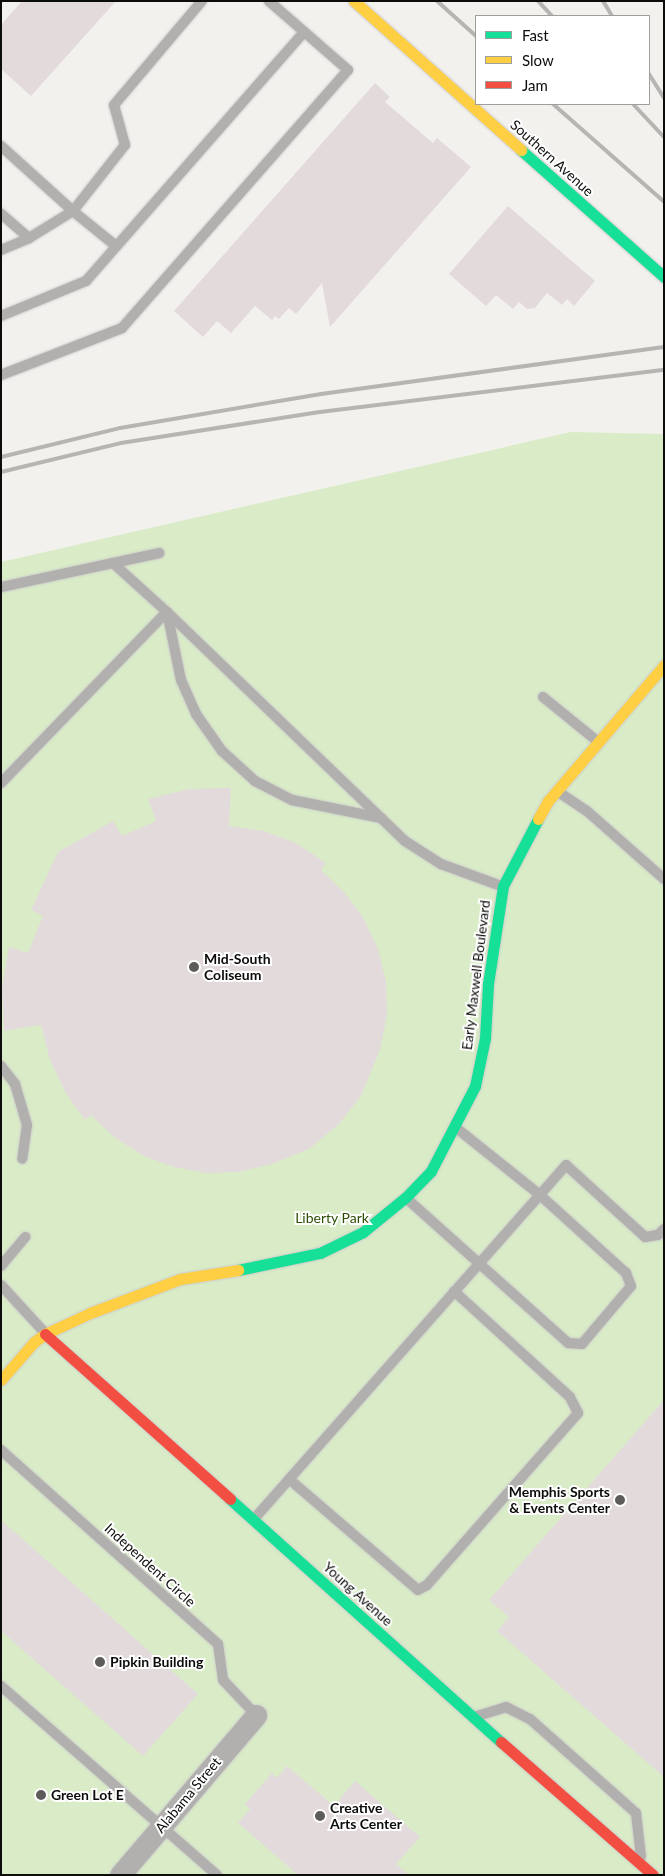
<!DOCTYPE html>
<style>
body{margin:0}
#map{position:relative;width:665px;height:1876px;overflow:hidden;background:#f3f1ee;font-family:Lato,sans-serif}
div>[style]{position:absolute}
.green>*{inset:0;background:#d9ecc7}
.building>*{inset:0;background:#e3dadb}
.roads{filter:drop-shadow(0 0 1px #cdccca) drop-shadow(0 0 1px #cdccca)}
.lane>*{height:10px;margin:-5px;padding:0 5px;transform-origin:5px;border-radius:5px;background:#b1b0af}
.street>*{height:21px;margin:-10.5px;padding:0 10.5px;transform-origin:10.5px;border-radius:10.5px;background:#b1b0af}
.fast>*{height:11px;margin:-5.5px;padding:0 5.5px;transform-origin:5.5px;border-radius:5.5px;background:#16e098}
.slow>*{height:11px;margin:-5.5px;padding:0 5.5px;transform-origin:5.5px;border-radius:5.5px;background:#ffcf43}
.jam>*{height:11px;margin:-5.5px;padding:0 5.5px;transform-origin:5.5px;border-radius:5.5px;background:#f24e42}
.rail>*{height:4px;margin:-2px;padding:0 2px;transform-origin:2px;border-radius:2px;background:#b7b5b2}
.dots>*{width:14px;height:14px;translate:-50% -50%;box-sizing:border-box;border:2px solid #fff;border-radius:50%}
span{translate:-50% -50%;white-space:nowrap;text-align:center;line-height:1.15;-webkit-text-stroke:4px #fff;paint-order:stroke}
.street-label{font-size:14px;color:#0c0c0a}
.poi-label{font-size:14px;color:#0c0c0a;font-weight:700}
.left{translate:0 -50%;text-align:left}
.right{translate:-100% -50%;text-align:right}
.park-label{font-size:14px;color:#2e4d05}
.frame{position:absolute;inset:0;border:2px solid #0c0c0a;pointer-events:none}
.legend{position:absolute;left:475px;top:15px;width:175px;height:90px;box-sizing:border-box;background:#fff;border:1px solid #9e9e9d;margin:0;padding:6px 9px;list-style:none;font-size:15px;color:#0c0c0a}
.legend li{display:flex;align-items:center;gap:10px;height:25px}
.legend b{width:25px;border:1px solid #9e9e9d}
</style>
<div id="map">
<div class="green">
<i style="clip-path:polygon(571px 432px,664px 434px,664px 1875px,1px 1875px,1px 562px)"></i>
</div>
<div class="building">
<i style="clip-path:polygon(22px 1px,116px 1px,31px 96px,1px 69px,1px 25px)"></i>
<i style="clip-path:polygon(375px 83px,390px 97px,385px 102px,433px 143px,437px 138px,471px 167px,330px 327px,322px 283px,296px 314px,289px 308px,279px 319px,275px 316px,272px 320px,255px 306px,231px 333px,217px 321px,203px 337px,174px 311px)"></i>
<i style="clip-path:polygon(508px 206px,595px 281px,574px 306px,567px 299px,562px 305px,547px 293px,535px 308px,527px 309px,519px 302px,513px 309px,496px 295px,486px 306px,449px 274px)"></i>
<i style="clip-path:polygon(231px 788px,229px 826px,264px 831px,296px 843px,326px 863px,321px 870px,345px 893px,364px 919px,378px 949px,386px 982px,387px 1015px,380px 1050px,361px 1096px,338px 1125px,309px 1149px,272px 1164px,238px 1172px,206px 1173px,174px 1167px,144px 1156px,115px 1138px,91px 1115px,85px 1120px,65px 1092px,50px 1060px,41px 1025px,4px 1031px,2px 988px,9px 947px,28px 953px,43px 916px,31px 910px,58px 852px,113px 821px,122px 836px,156px 821px,148px 799px,189px 789px)"></i>
<i style="clip-path:polygon(664px 1400px,664px 1777px,497px 1631px,509px 1617px,489px 1600px)"></i>
<i style="clip-path:polygon(1px 1520px,198px 1694px,143px 1756px,1px 1631px)"></i>
<i style="clip-path:polygon(287px 1766px,334px 1806px,355px 1781px,420px 1837px,396px 1864px,409px 1875px,298px 1875px,238px 1823px,250px 1809px,245px 1804px,272px 1773px,277px 1778px)"></i>
</div>
<div class="roads">
<div class="lane">
<i style="left:1px;top:146px;width:97px;rotate:42.1deg"></i>
<i style="left:73px;top:211px;width:52px;rotate:148.5deg"></i>
<i style="left:29px;top:238px;width:37px;rotate:-139deg"></i>
<i style="left:116px;top:246px;width:55px;rotate:-140.9deg"></i>
<i style="left:73px;top:211px;width:84px;rotate:-51.8deg"></i>
<i style="left:125px;top:145px;width:41px;rotate:-105.4deg"></i>
<i style="left:114px;top:105px;width:136px;rotate:-49.8deg"></i>
<i style="left:1px;top:250px;width:30px;rotate:-23deg"></i>
<i style="left:1px;top:316px;width:92px;rotate:-22.4deg"></i>
<i style="left:86px;top:281px;width:331px;rotate:-48.8deg"></i>
<i style="left:1px;top:375px;width:130px;rotate:-21.2deg"></i>
<i style="left:122px;top:328px;width:343px;rotate:-48.8deg"></i>
<i style="left:348px;top:70px;width:105px;rotate:-138.9deg"></i>
<i style="left:1px;top:587px;width:162px;rotate:-12.1deg"></i>
<i style="left:167px;top:612px;width:330px;rotate:43.9deg"></i>
<i style="left:405px;top:841px;width:43px;rotate:32.6deg"></i>
<i style="left:441px;top:864px;width:64px;rotate:20.1deg"></i>
<i style="left:167px;top:612px;width:69px;rotate:78.4deg"></i>
<i style="left:181px;top:680px;width:37px;rotate:66deg"></i>
<i style="left:196px;top:714px;width:45px;rotate:54.9deg"></i>
<i style="left:222px;top:751px;width:45px;rotate:42.3deg"></i>
<i style="left:255px;top:781px;width:42px;rotate:27.2deg"></i>
<i style="left:292px;top:800px;width:91px;rotate:11.4deg"></i>
<i style="left:543px;top:697px;width:70px;rotate:39.2deg"></i>
<i style="left:1px;top:783px;width:238px;rotate:-45.9deg"></i>
<i style="left:167px;top:612px;width:73px;rotate:-137.8deg"></i>
<i style="left:557px;top:791px;width:36px;rotate:34deg"></i>
<i style="left:587px;top:811px;width:103px;rotate:41.4deg"></i>
<i style="left:1px;top:1066px;width:23px;rotate:52deg"></i>
<i style="left:15px;top:1084px;width:43px;rotate:73.7deg"></i>
<i style="left:27px;top:1125px;width:34px;rotate:98deg"></i>
<i style="left:406px;top:1198px;width:217px;rotate:41.8deg"></i>
<i style="left:568px;top:1343px;width:14px;rotate:4deg"></i>
<i style="left:582px;top:1344px;width:76px;rotate:-49.8deg"></i>
<i style="left:631px;top:1286px;width:14px;rotate:-111deg"></i>
<i style="left:626px;top:1273px;width:116px;rotate:-137.8deg"></i>
<i style="left:540px;top:1195px;width:109px;rotate:-141.3deg"></i>
<i style="left:1px;top:1266px;width:38px;rotate:-50deg"></i>
<i style="left:1px;top:1285px;width:64px;rotate:47.5deg"></i>
<i style="left:1px;top:1450px;width:291px;rotate:41.8deg"></i>
<i style="left:218px;top:1644px;width:36px;rotate:82deg"></i>
<i style="left:223px;top:1680px;width:48px;rotate:46.7deg"></i>
<i style="left:289px;top:1479px;width:170px;rotate:40.7deg"></i>
<i style="left:418px;top:1590px;width:10px;rotate:-29deg"></i>
<i style="left:427px;top:1585px;width:229px;rotate:-48.7deg"></i>
<i style="left:578px;top:1413px;width:18px;rotate:-117deg"></i>
<i style="left:570px;top:1397px;width:157px;rotate:-137.6deg"></i>
<i style="left:254px;top:1519px;width:472px;rotate:-48.6deg"></i>
<i style="left:566px;top:1165px;width:107px;rotate:42.3deg"></i>
<i style="left:645px;top:1237px;width:13px;rotate:-9deg"></i>
<i style="left:658px;top:1235px;width:8px;rotate:-45deg"></i>
<i style="left:1px;top:1686px;width:287px;rotate:41.2deg"></i>
<i style="left:477px;top:1716px;width:30px;rotate:-17deg"></i>
<i style="left:506px;top:1707px;width:27px;rotate:27deg"></i>
<i style="left:530px;top:1719px;width:142px;rotate:41.6deg"></i>
<i style="left:636px;top:1813px;width:44px;rotate:83.5deg"></i>
</div>
<div class="street">
<i style="left:120px;top:1875px;width:210px;rotate:-49.6deg"></i>
</div>
<div class="fast">
<i style="left:521px;top:150px;width:191px;rotate:41.6deg"></i>
<i style="left:238px;top:1270px;width:84px;rotate:-11.7deg"></i>
<i style="left:320px;top:1253px;width:48px;rotate:-26deg"></i>
<i style="left:363px;top:1232px;width:55px;rotate:-39.1deg"></i>
<i style="left:406px;top:1197px;width:36px;rotate:-46deg"></i>
<i style="left:431px;top:1171px;width:96px;rotate:-62.6deg"></i>
<i style="left:475px;top:1086px;width:49px;rotate:-78.2deg"></i>
<i style="left:485px;top:1038px;width:54px;rotate:-86.8deg"></i>
<i style="left:488px;top:984px;width:99px;rotate:-81.3deg"></i>
<i style="left:503px;top:886px;width:76px;rotate:-62.4deg"></i>
<i style="left:230px;top:1499px;width:364px;rotate:41.9deg"></i>
</div>
<div class="slow">
<i style="left:354px;top:1px;width:224px;rotate:41.7deg"></i>
<i style="left:538px;top:819px;width:21px;rotate:-61deg"></i>
<i style="left:548px;top:801px;width:179px;rotate:-49.5deg"></i>
<i style="left:1px;top:1380px;width:50px;rotate:-49deg"></i>
<i style="left:34px;top:1342px;width:14px;rotate:-36deg"></i>
<i style="left:45px;top:1334px;width:50px;rotate:-25deg"></i>
<i style="left:90px;top:1313px;width:96px;rotate:-20.7deg"></i>
<i style="left:180px;top:1279px;width:59px;rotate:-8.8deg"></i>
</div>
<div class="jam">
<i style="left:45px;top:1334px;width:248px;rotate:41.7deg"></i>
<i style="left:501px;top:1742px;width:202px;rotate:41.2deg"></i>
</div>
</div>
<div class="rail">
<i style="left:437px;top:1px;width:52px;rotate:41.9deg"></i>
<i style="left:538px;top:1px;width:21px;rotate:47deg"></i>
<i style="left:603px;top:1px;width:17px;rotate:59deg"></i>
<i style="left:649px;top:74px;width:28px;rotate:58deg"></i>
<i style="left:553px;top:104px;width:148px;rotate:41.4deg"></i>
<i style="left:633px;top:104px;width:45px;rotate:46.8deg"></i>
<i style="left:1px;top:457px;width:122px;rotate:-13.7deg"></i>
<i style="left:120px;top:428px;width:204px;rotate:-9.6deg"></i>
<i style="left:321px;top:394px;width:346px;rotate:-7.8deg"></i>
<i style="left:1px;top:472px;width:123px;rotate:-13.6deg"></i>
<i style="left:121px;top:443px;width:201px;rotate:-8.9deg"></i>
<i style="left:320px;top:412px;width:347px;rotate:-7deg"></i>
</div>
<div class="dots">
<i style="left:194px;top:967px;background:#5d5c5a"></i>
<i style="left:620px;top:1500px;background:#5d5c5a"></i>
<i style="left:100px;top:1662px;background:#5d5c5a"></i>
<i style="left:41px;top:1795px;background:#5d5c5a"></i>
<i style="left:320px;top:1816px;background:#5d5c5a"></i>
</div>
<div class="street-label">
<span style="left:552px;top:158px;rotate:42deg">Southern Avenue</span>
<span style="left:476px;top:975px;rotate:-83deg">Early Maxwell Boulevard</span>
<span style="left:150px;top:1565px;rotate:42deg">Independent Circle</span>
<span style="left:358px;top:1594px;rotate:42deg">Young Avenue</span>
<span style="left:188px;top:1795px;rotate:-50deg">Alabama Street</span>
</div>
<div class="poi-label">
<span class="left" style="left:204px;top:967px">Mid-South<br>Coliseum</span>
<span class="right" style="left:610px;top:1500px">Memphis Sports<br>&amp; Events Center</span>
<span class="left" style="left:110px;top:1662px">Pipkin Building</span>
<span class="left" style="left:51px;top:1795px">Green Lot E</span>
<span class="left" style="left:330px;top:1816px">Creative<br>Arts Center</span>
</div>
<div class="park-label">
<span style="left:332px;top:1218px">Liberty Park</span>
</div>
<div class="frame"></div>
<ul class="legend">
<li><b style="height:6px;background:#16e098"></b>Fast</li>
<li><b style="height:6px;background:#ffcf43"></b>Slow</li>
<li><b style="height:6px;background:#f24e42"></b>Jam</li>
</ul>
</div>
